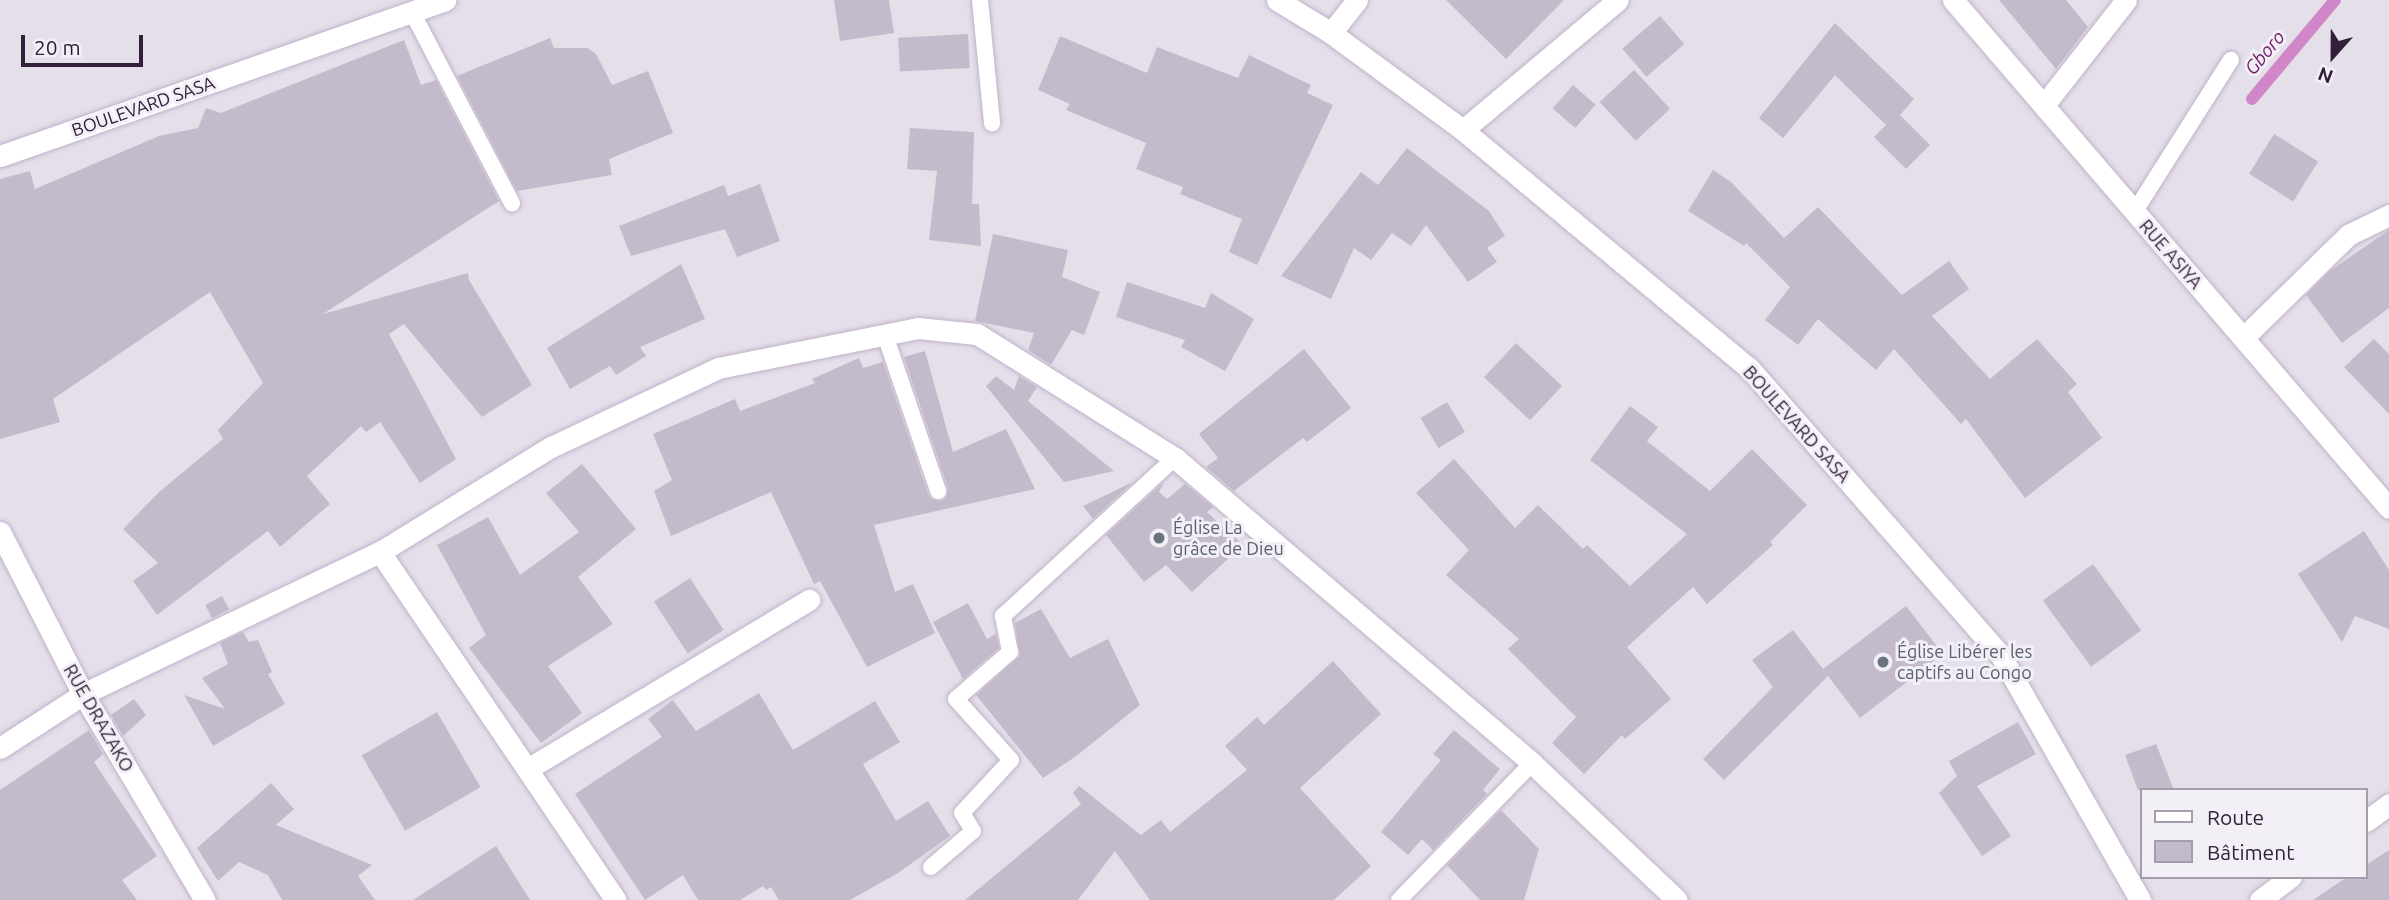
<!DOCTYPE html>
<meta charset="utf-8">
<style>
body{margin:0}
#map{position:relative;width:2389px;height:900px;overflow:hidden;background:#e5dfea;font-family:Ubuntu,sans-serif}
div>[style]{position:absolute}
.stream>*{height:12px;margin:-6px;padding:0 6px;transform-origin:6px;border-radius:6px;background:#d086c7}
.building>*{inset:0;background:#c3bbcb;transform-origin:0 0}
.roads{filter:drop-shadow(0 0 2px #c0b2ca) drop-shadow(0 0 2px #c0b2ca)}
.lane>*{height:16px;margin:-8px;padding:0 8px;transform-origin:8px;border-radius:8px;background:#fff}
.street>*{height:21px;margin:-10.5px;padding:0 10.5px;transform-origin:10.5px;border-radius:10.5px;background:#fff}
.secondary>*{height:21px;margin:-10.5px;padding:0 10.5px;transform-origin:10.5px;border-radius:10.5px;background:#fff}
.dots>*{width:19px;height:19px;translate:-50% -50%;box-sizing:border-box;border:4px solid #f3eff7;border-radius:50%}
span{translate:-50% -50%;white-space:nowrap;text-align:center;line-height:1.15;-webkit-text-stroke:6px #f3eff7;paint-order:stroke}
.street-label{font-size:18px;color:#32203a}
.worship-label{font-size:18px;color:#5b616d}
.left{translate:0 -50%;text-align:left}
.water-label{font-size:19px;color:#751b6a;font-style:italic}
.legend{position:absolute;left:2140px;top:788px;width:228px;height:91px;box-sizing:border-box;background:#f3eff7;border:2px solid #a69cab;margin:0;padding:9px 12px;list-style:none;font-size:21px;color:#32203a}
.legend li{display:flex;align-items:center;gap:14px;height:35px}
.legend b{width:35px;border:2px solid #a69cab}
.north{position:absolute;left:2298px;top:21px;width:70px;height:70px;-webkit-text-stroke:5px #f3eff7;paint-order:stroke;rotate:201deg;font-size:19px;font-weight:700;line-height:28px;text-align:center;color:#32203a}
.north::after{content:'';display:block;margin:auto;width:24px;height:32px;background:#32203a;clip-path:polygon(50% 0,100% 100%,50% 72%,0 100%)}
.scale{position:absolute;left:21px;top:35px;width:122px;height:32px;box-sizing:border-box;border:4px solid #32203a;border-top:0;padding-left:9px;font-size:21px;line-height:24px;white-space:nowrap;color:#32203a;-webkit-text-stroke:5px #f3eff7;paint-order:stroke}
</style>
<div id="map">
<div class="stream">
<i style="left:2252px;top:99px;width:129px;rotate:-50deg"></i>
</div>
<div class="building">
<i style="clip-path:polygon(834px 0,889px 0,894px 33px,840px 41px)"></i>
<i style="clip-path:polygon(1446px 0,1564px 0,1506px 59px)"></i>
<i style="clip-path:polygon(1999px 0,2066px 0,2088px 27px,2056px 69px)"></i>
<i style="left:1660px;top:16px;width:37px;height:50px;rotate:49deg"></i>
<i style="clip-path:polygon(1835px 23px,1914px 99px,1900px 115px,1930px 145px,1906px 169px,1874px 137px,1886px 125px,1835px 75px,1783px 138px,1759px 118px)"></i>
<i style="left:968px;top:34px;width:34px;height:70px;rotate:87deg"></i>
<i style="clip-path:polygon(1060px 36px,1147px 73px,1157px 47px,1238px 78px,1249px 55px,1311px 85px,1307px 93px,1333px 105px,1257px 265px,1229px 252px,1242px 219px,1180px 194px,1183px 187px,1136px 169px,1146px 143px,1066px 110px,1070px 104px,1038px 90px)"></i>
<i style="clip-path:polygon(550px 38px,554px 48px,588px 48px,596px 54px,612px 85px,648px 71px,673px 133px,609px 159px,612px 175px,517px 191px,457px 76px)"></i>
<i style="clip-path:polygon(404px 40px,421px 85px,436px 80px,499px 201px,323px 314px,468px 273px,469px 280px,532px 385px,482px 417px,404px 324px,389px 334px,456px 459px,420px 483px,380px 422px,366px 432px,361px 426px,307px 476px,330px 504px,280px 547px,268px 531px,157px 615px,133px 581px,158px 563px,123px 529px,159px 492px,223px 439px,218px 430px,263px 383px,210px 292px,53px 399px,60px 422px,0 439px,0 179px,30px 171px,35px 189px,159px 136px,198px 128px,206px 108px,221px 113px)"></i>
<i style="left:1634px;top:70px;width:53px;height:47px;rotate:47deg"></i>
<i style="left:1573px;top:85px;width:30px;height:31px;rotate:41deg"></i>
<i style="clip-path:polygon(910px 128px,974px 132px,972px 204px,979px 204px,981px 246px,929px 240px,937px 171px,907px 169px)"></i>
<i style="left:2274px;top:134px;width:52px;height:47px;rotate:32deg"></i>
<i style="clip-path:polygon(1407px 148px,1489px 211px,1505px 236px,1487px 248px,1497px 262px,1468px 282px,1426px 225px,1411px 246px,1392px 233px,1371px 260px,1354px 248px,1331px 299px,1281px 276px,1361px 172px,1378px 185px)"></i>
<i style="clip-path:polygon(1713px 170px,1731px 182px,1784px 238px,1818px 207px,1902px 295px,1949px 261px,1969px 289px,1932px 316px,1990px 379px,2037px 339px,2077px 384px,2068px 392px,2102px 438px,2025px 498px,1966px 419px,1961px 424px,1894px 349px,1876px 370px,1818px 319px,1798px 345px,1765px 320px,1790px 287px,1746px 243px,1744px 246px,1688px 211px)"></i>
<i style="clip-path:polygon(760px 184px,780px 241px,737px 257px,725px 229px,631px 256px,619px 226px,724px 185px,728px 196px)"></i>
<i style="clip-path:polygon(2389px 230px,2389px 308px,2342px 343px,2306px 295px,2330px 271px)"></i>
<i style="clip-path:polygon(993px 234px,1068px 250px,1062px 277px,1100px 292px,1084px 335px,1072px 330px,1051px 365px,1028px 350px,1034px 333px,975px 321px)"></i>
<i style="clip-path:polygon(681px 264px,705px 319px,640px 347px,646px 356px,616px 375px,610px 366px,570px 389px,547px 348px)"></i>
<i style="clip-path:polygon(1127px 282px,1205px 308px,1211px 293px,1254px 319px,1225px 371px,1181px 347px,1185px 340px,1116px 317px)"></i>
<i style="clip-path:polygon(2374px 339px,2389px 354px,2389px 414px,2344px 367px)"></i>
<i style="left:1516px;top:343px;width:63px;height:47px;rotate:43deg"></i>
<i style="clip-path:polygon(1304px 349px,1351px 408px,1307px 442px,1303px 438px,1234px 491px,1206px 467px,1218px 458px,1199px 434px)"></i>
<i style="clip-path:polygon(925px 351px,953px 452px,1006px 429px,1035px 489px,874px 525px,895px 592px,913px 584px,935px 633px,867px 667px,820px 581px,814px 584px,771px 492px,671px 536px,654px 491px,672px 480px,653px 434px,735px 399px,740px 411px,815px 383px,812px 379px,859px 358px,863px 368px,883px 362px,928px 494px,932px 499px,941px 501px,946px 497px,948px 488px,904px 357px)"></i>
<i style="clip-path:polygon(996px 376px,1014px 390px,1019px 376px,1037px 387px,1028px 401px,1114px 471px,1064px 482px,986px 386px)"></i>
<i style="left:1447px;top:402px;width:35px;height:31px;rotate:59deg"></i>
<i style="clip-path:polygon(1630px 406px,1658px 427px,1647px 441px,1710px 491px,1752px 449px,1807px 505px,1770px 542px,1773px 545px,1707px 604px,1693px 587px,1627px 647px,1671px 699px,1625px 739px,1622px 735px,1584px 774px,1552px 743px,1576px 717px,1508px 649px,1519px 639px,1446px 575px,1469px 550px,1416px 493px,1454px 459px,1515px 528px,1538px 505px,1583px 549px,1587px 545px,1630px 586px,1687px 534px,1590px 460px)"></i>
<i style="clip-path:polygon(582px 464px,636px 529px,578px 577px,613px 624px,548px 666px,582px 713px,541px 743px,469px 648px,486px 635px,437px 545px,488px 517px,520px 575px,579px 532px,546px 493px)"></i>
<i style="clip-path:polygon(1133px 482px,1093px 519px,1083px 506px)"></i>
<i style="clip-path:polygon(1164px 482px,1159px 492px,1167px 499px,1185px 484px,1213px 507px,1207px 512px,1243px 545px,1192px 592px,1166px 565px,1144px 582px,1106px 535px)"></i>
<i style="clip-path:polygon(2364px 531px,2389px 570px,2389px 629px,2355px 616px,2342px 642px,2298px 574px)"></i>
<i style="left:2093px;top:564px;width:82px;height:62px;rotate:54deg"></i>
<i style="left:690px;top:578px;width:62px;height:43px;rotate:57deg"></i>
<i style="left:222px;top:596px;width:15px;height:19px;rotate:62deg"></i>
<i style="clip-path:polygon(968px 603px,987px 639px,996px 634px,999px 648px,963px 679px,933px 622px)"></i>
<i style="clip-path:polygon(1906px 606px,1943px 654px,1860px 718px,1828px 676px,1724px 780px,1703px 759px,1773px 687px,1752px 660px,1793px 630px,1823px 669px)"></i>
<i style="clip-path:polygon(1041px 609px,1070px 658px,1108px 639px,1140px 705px,1075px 757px,1043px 778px,976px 695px,1020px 656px,1015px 623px)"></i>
<i style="clip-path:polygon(243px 632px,249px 642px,258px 640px,272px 672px,268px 674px,285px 704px,213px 746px,184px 695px,225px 709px,202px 678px,228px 664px,220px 643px)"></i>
<i style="clip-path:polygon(1333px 661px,1381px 714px,1300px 788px,1371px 866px,1334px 900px,1150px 900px,1115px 851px,1078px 900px,965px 900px,1081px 804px,1073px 793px,1079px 786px,1141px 835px,1161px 820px,1170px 832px,1247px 770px,1225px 746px,1257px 717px,1264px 725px)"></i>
<i style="clip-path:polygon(759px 693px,793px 750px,875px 701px,900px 742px,863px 764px,896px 821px,928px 801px,950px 836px,898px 873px,850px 900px,779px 900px,771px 887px,766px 890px,763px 886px,740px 900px,698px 900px,683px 875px,645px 900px,575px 794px,662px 737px,648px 719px,673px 700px,696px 731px)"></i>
<i style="clip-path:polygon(134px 699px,146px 715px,123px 736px,111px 715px)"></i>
<i style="left:437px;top:712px;width:87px;height:87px;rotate:60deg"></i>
<i style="clip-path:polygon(2018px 722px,2036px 754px,1977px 786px,2011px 836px,1982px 856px,1939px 793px,1957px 776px,1949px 761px)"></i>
<i style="clip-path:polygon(89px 730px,103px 754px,94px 762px,157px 856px,122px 880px,137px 900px,0 900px,0 790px)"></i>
<i style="clip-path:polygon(1454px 730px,1500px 769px,1483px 790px,1487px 794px,1433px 850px,1422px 839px,1408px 855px,1381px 832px,1441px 760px,1433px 754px)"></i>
<i style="clip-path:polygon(2156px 744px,2174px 790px,2138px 790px,2125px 755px)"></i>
<i style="clip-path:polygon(271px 783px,294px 809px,276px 825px,372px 865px,358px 876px,375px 900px,282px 900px,268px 875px,239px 862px,218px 881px,197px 848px)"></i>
<i style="clip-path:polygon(1501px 810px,1539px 849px,1524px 900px,1480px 900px,1447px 865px)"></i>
<i style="clip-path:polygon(496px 846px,530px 900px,413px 900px)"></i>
<i style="clip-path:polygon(2389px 850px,2389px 900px,2313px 900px,2347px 877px,2366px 877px,2366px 865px)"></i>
</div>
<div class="roads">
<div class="lane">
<i style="left:980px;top:0;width:124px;rotate:84.4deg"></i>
<i style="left:412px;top:12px;width:216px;rotate:62.4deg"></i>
<i style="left:2135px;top:211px;width:179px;rotate:-57.6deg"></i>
<i style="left:885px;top:335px;width:165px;rotate:71.2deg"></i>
<i style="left:931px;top:867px;width:55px;rotate:-40.6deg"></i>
<i style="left:973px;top:831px;width:21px;rotate:-121deg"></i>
<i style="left:962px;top:813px;width:72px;rotate:-47.2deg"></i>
<i style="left:1011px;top:760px;width:82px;rotate:-132deg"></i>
<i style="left:956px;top:699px;width:72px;rotate:-41deg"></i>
<i style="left:1010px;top:652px;width:37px;rotate:-101deg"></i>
<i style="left:1003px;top:616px;width:234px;rotate:-42.6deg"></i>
<i style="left:1399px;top:900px;width:191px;rotate:-45.8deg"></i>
</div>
<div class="street">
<i style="left:1953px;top:0;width:669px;rotate:49.36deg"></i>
<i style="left:1331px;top:33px;width:42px;rotate:-51.8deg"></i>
<i style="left:2044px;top:105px;width:133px;rotate:-52deg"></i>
<i style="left:1463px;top:130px;width:202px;rotate:-40deg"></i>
<i style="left:2243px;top:338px;width:147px;rotate:-44.4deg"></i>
<i style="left:2348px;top:235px;width:46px;rotate:-26deg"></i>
<i style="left:0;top:532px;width:182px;rotate:62.9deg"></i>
<i style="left:83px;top:694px;width:239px;rotate:59.4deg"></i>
<i style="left:380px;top:552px;width:420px;rotate:55.9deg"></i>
<i style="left:0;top:748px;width:99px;rotate:-33deg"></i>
<i style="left:83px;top:694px;width:329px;rotate:-25.6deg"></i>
<i style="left:380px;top:552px;width:201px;rotate:-31.6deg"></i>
<i style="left:551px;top:447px;width:185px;rotate:-25.3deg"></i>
<i style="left:718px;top:368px;width:204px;rotate:-11.3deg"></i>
<i style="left:918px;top:328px;width:59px;rotate:5.8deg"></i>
<i style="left:977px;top:334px;width:234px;rotate:32.1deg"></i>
<i style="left:1175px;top:458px;width:470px;rotate:40.5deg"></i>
<i style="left:1532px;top:763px;width:199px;rotate:43.4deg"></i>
<i style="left:529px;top:768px;width:327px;rotate:-31deg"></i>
<i style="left:2366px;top:821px;width:29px;rotate:-36deg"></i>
<i style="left:2260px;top:900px;width:39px;rotate:-37deg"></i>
</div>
<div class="secondary">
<i style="left:1277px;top:0;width:63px;rotate:31.4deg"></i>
<i style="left:1331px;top:33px;width:164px;rotate:36.3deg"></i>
<i style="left:1463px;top:130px;width:373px;rotate:39.8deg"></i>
<i style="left:1750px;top:369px;width:381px;rotate:48.8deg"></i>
<i style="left:2001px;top:656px;width:281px;rotate:60.3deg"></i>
<i style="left:0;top:156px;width:472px;rotate:-19.3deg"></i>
</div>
</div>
<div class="dots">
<i style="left:1159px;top:538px;background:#6b7280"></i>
<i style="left:1883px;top:662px;background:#6b7280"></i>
</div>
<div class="street-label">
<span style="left:143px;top:106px;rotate:-19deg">BOULEVARD SASA</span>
<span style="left:2171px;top:254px;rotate:49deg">RUE ASIYA</span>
<span style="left:1797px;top:424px;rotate:48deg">BOULEVARD SASA</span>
<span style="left:99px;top:718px;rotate:60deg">RUE DRAZAKO</span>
</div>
<div class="worship-label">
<span class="left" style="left:1173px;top:538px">Église La<br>grâce de Dieu</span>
<span class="left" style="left:1897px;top:662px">Église Libérer les<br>captifs au Congo</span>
</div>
<div class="water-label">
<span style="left:2265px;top:53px;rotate:-50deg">Gboro</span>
</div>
<ul class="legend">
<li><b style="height:9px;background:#fff"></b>Route</li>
<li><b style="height:19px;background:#c3bbcb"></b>Bâtiment</li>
</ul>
<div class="north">N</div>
<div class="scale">20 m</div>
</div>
